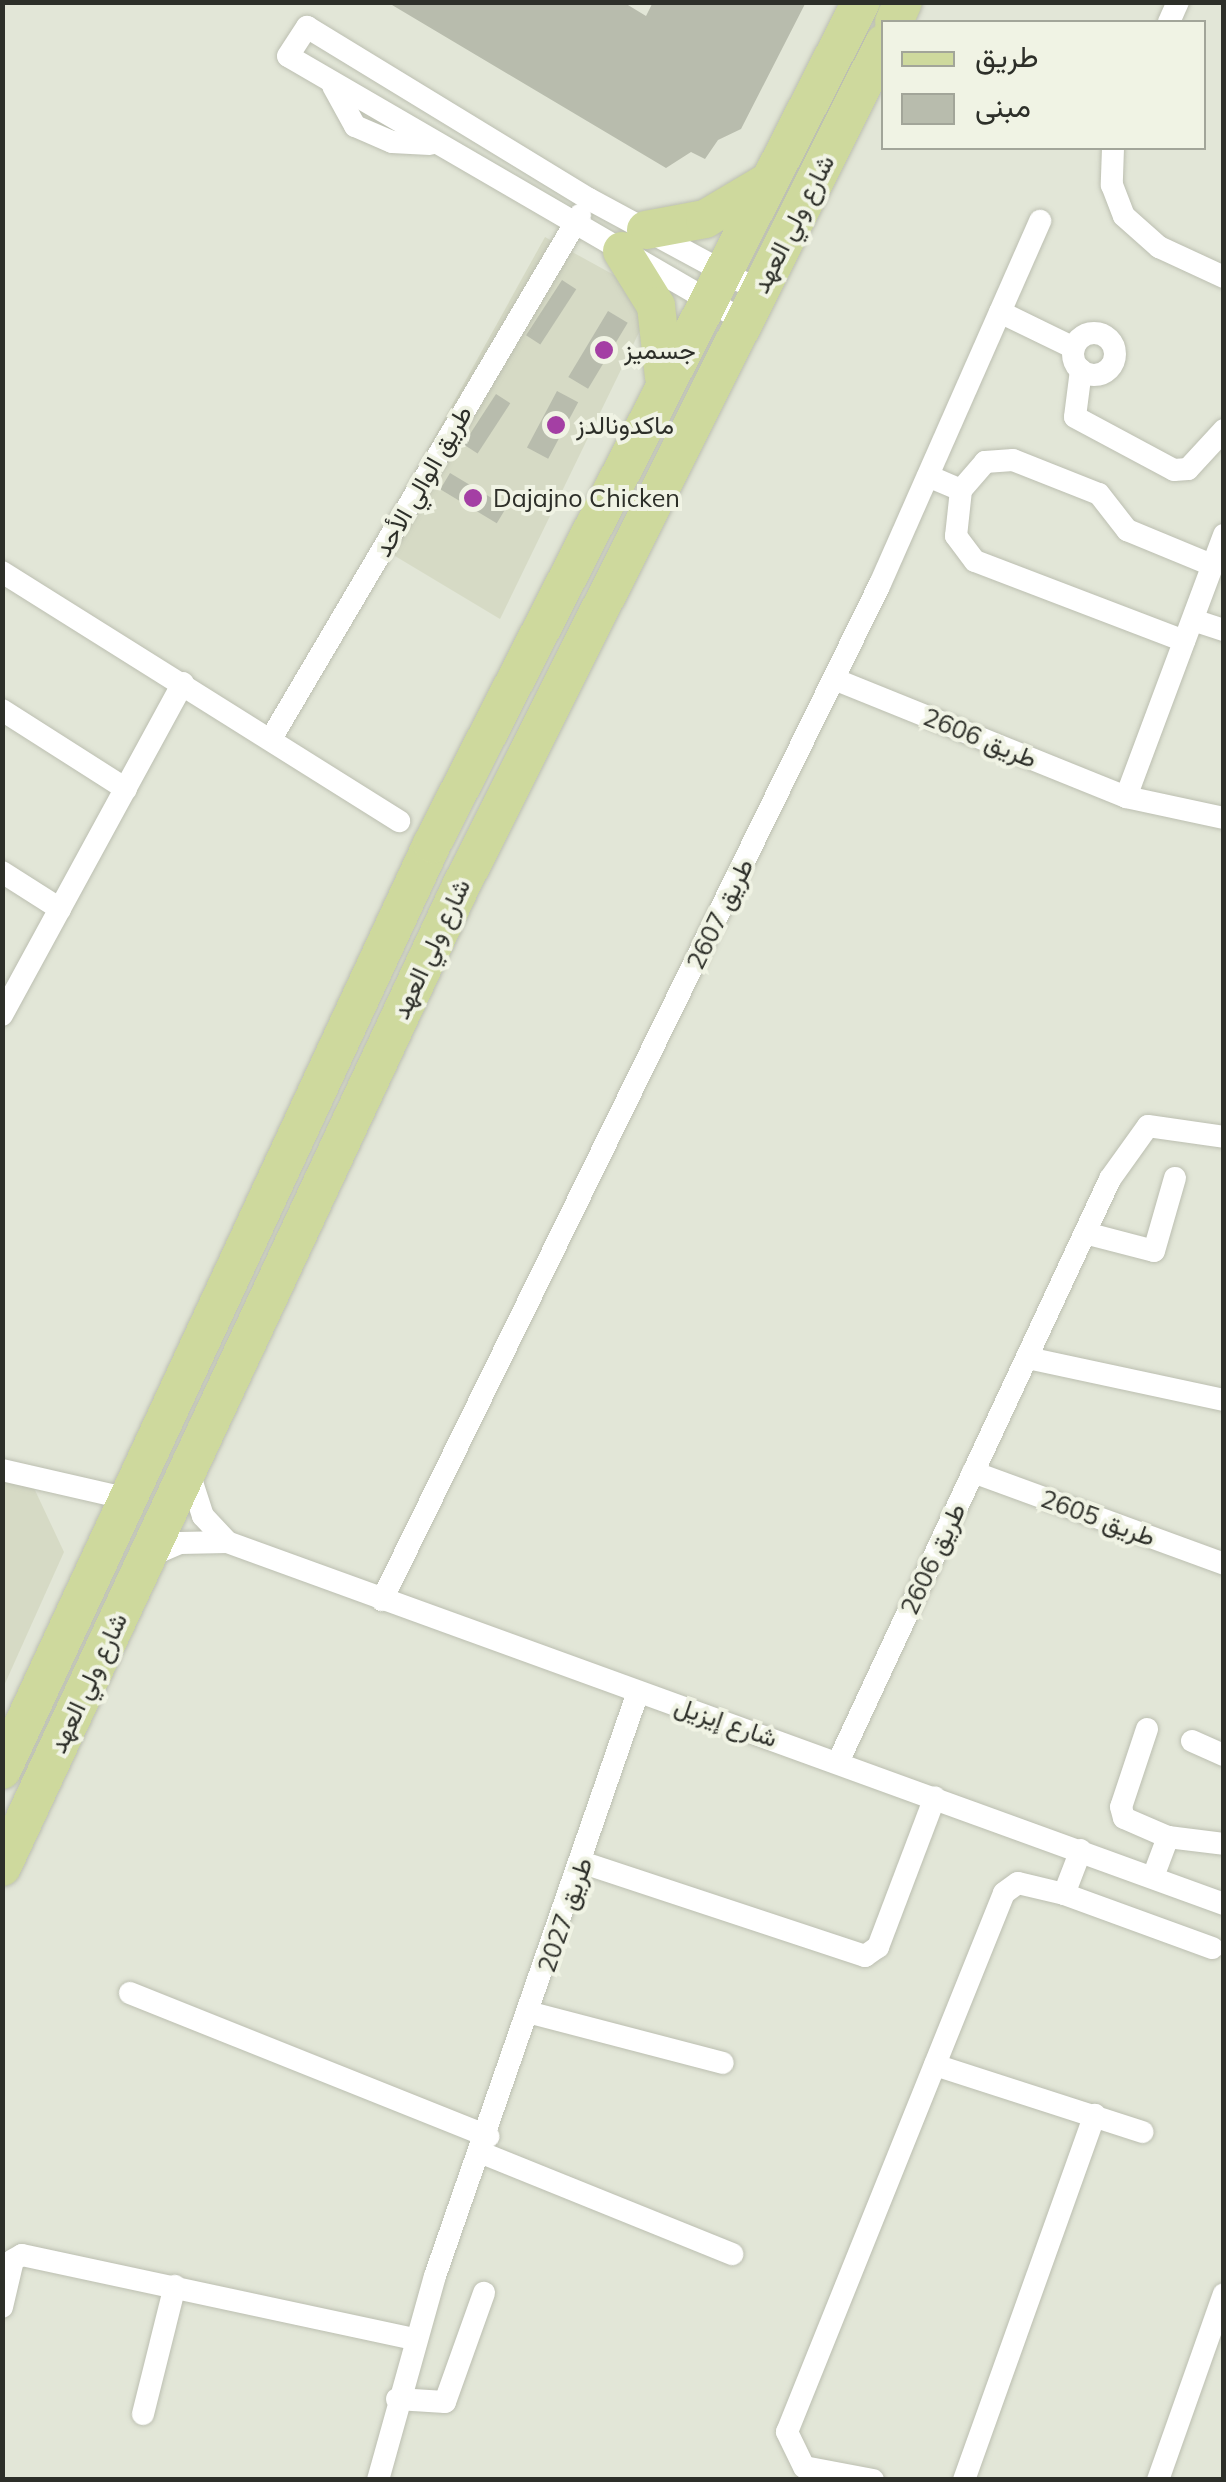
<!DOCTYPE html>
<meta charset="utf-8">
<style>
body{margin:0}
#map{position:relative;width:1226px;height:2482px;overflow:hidden;background:#e2e6d7;font-family:Mulish,Vazirmatn,sans-serif}
div>[style]{position:absolute}
.built>*{inset:0;background:#d6dac5}
.building>*{inset:0;background:#b8bcad;transform-origin:0 0}
.roads{filter:drop-shadow(0 0 2px #bcbfb1) drop-shadow(0 0 2px #bcbfb1)}
.street>*{height:22px;margin:-11px;padding:0 11px;transform-origin:11px;border-radius:11px;background:#fff}
.street>.ring{margin:-11px;padding:0;box-sizing:content-box;background:none;border:22px solid #fff;border-radius:50%}
.primary>*{height:38px;margin:-19px;padding:0 19px;transform-origin:19px;border-radius:19px;background:#ced99d}
.dots>*{width:28px;height:28px;translate:-50% -50%;box-sizing:border-box;border:5px solid #f0f3e4;border-radius:50%}
span{translate:-50% -50%;white-space:nowrap;text-align:center;line-height:1.15;-webkit-text-stroke:8px #f0f3e4;paint-order:stroke}
.street-label{font-size:25px;color:#2d2f29}
.poi-label{font-size:25px;color:#2d2f29}
.left{translate:0 -50%;text-align:left}
.frame{position:absolute;inset:0;border:5px solid #2d2f29;pointer-events:none}
.legend{position:absolute;left:881px;top:20px;width:325px;height:130px;box-sizing:border-box;background:#f0f3e4;border:2px solid #a2a599;margin:0;padding:12px 18px;list-style:none;font-size:30px;color:#2d2f29}
.legend li{display:flex;align-items:center;gap:20px;height:50px}
.legend b{width:50px;border:2px solid #a2a599}
</style>
<div id="map">
<div class="built">
<i style="clip-path:polygon(545px 237px,625px 281px,648px 314px,500px 619px,375px 544px)"></i>
<i style="clip-path:polygon(3px 1482px,33px 1486px,64px 1552px,3px 1688px)"></i>
</div>
<div class="building">
<i style="clip-path:polygon(387px 2px,623px 2px,646px 16px,653px 2px,806px 2px,741px 129px,718px 140px,705px 159px,691px 152px,666px 168px)"></i>
<i style="left:562px;top:280px;width:17px;height:66px;rotate:33deg"></i>
<i style="left:608px;top:311px;width:23px;height:77px;rotate:31deg"></i>
<i style="left:557px;top:391px;width:24px;height:64px;rotate:28deg"></i>
<i style="left:496px;top:394px;width:17px;height:60px;rotate:33deg"></i>
<i style="left:450px;top:473px;width:66px;height:19px;rotate:31deg"></i>
</div>
<div class="roads">
<div class="street">
<i style="left:1169px;top:22px;width:22px;rotate:-66deg"></i>
<i style="left:333px;top:86px;width:46px;rotate:61.2deg"></i>
<i style="left:355px;top:126px;width:40px;rotate:23.4deg"></i>
<i style="left:392px;top:142px;width:38px;rotate:3deg"></i>
<i style="left:1113px;top:148px;width:37px;rotate:92deg"></i>
<i style="left:1112px;top:185px;width:33px;rotate:69deg"></i>
<i style="left:1124px;top:216px;width:47px;rotate:41.5deg"></i>
<i style="left:1159px;top:247px;width:72px;rotate:24.8deg"></i>
<i style="left:1000px;top:312px;width:82px;rotate:25.9deg"></i>
<i style="left:744px;top:321px;width:527px;rotate:-149.84deg"></i>
<i style="left:288px;top:56px;width:35px;rotate:-57deg"></i>
<i style="left:307px;top:27px;width:330px;rotate:31.4deg"></i>
<i style="left:589px;top:199px;width:193px;rotate:28.4deg"></i>
<i class="ring" style="left:1073px;top:333px;width:20px;height:20px"></i>
<i style="left:1081px;top:370px;width:47px;rotate:97.3deg"></i>
<i style="left:1075px;top:417px;width:112px;rotate:28.2deg"></i>
<i style="left:1174px;top:470px;width:14px;rotate:-4deg"></i>
<i style="left:1188px;top:469px;width:53px;rotate:-47.3deg"></i>
<i style="left:928px;top:476px;width:36px;rotate:23deg"></i>
<i style="left:961px;top:490px;width:46px;rotate:96.2deg"></i>
<i style="left:956px;top:536px;width:31px;rotate:53deg"></i>
<i style="left:975px;top:561px;width:224px;rotate:20.9deg"></i>
<i style="left:961px;top:490px;width:37px;rotate:-49deg"></i>
<i style="left:985px;top:462px;width:28px;rotate:-4deg"></i>
<i style="left:1013px;top:460px;width:92px;rotate:21.6deg"></i>
<i style="left:1099px;top:494px;width:46px;rotate:52.1deg"></i>
<i style="left:1127px;top:530px;width:92px;rotate:22.4deg"></i>
<i style="left:2px;top:572px;width:469px;rotate:32.1deg"></i>
<i style="left:1193px;top:620px;width:33px;rotate:18deg"></i>
<i style="left:834px;top:679px;width:315px;rotate:22deg"></i>
<i style="left:1126px;top:797px;width:100px;rotate:12.1deg"></i>
<i style="left:2px;top:710px;width:147px;rotate:32.5deg"></i>
<i style="left:272px;top:737px;width:606px;rotate:-59.46deg"></i>
<i style="left:1126px;top:797px;width:280px;rotate:-69.5deg"></i>
<i style="left:2px;top:872px;width:69px;rotate:32.5deg"></i>
<i style="left:2px;top:1015px;width:378px;rotate:-61.4deg"></i>
<i style="left:1085px;top:1233px;width:71px;rotate:14.6deg"></i>
<i style="left:1154px;top:1251px;width:76px;rotate:-74deg"></i>
<i style="left:1028px;top:1358px;width:200px;rotate:12.1deg"></i>
<i style="left:2px;top:1470px;width:130px;rotate:12.9deg"></i>
<i style="left:973px;top:1472px;width:267px;rotate:20.1deg"></i>
<i style="left:189px;top:1473px;width:45px;rotate:72deg"></i>
<i style="left:203px;top:1516px;width:35px;rotate:47deg"></i>
<i style="left:147px;top:1557px;width:36px;rotate:-23deg"></i>
<i style="left:180px;top:1543px;width:47px;rotate:-1.2deg"></i>
<i style="left:227px;top:1542px;width:1061px;rotate:19.96deg"></i>
<i style="left:382px;top:1600px;width:1131px;rotate:-63.89deg"></i>
<i style="left:880px;top:584px;width:397px;rotate:-66.2deg"></i>
<i style="left:1147px;top:1729px;width:82px;rotate:108.4deg"></i>
<i style="left:1121px;top:1807px;width:11px;rotate:75deg"></i>
<i style="left:1124px;top:1818px;width:48px;rotate:23.4deg"></i>
<i style="left:1192px;top:1741px;width:35px;rotate:24deg"></i>
<i style="left:839px;top:1760px;width:641px;rotate:-64.99deg"></i>
<i style="left:1110px;top:1179px;width:65px;rotate:-54.4deg"></i>
<i style="left:1148px;top:1126px;width:77px;rotate:8.2deg"></i>
<i style="left:584px;top:1863px;width:296px;rotate:18.3deg"></i>
<i style="left:865px;top:1956px;width:16px;rotate:-35deg"></i>
<i style="left:878px;top:1947px;width:160px;rotate:-69.2deg"></i>
<i style="left:1153px;top:1877px;width:43px;rotate:-69.4deg"></i>
<i style="left:1168px;top:1837px;width:56px;rotate:7.1deg"></i>
<i style="left:1064px;top:1894px;width:47px;rotate:-68.9deg"></i>
<i style="left:130px;top:1993px;width:386px;rotate:21.8deg"></i>
<i style="left:531px;top:2013px;width:198px;rotate:14.6deg"></i>
<i style="left:935px;top:2065px;width:218px;rotate:17.9deg"></i>
<i style="left:482px;top:2153px;width:270px;rotate:22deg"></i>
<i style="left:2px;top:2307px;width:48px;rotate:-76.8deg"></i>
<i style="left:13px;top:2260px;width:10px;rotate:-29deg"></i>
<i style="left:22px;top:2255px;width:402px;rotate:12.1deg"></i>
<i style="left:397px;top:2399px;width:48px;rotate:3.6deg"></i>
<i style="left:445px;top:2402px;width:116px;rotate:-70.3deg"></i>
<i style="left:143px;top:2414px;width:132px;rotate:-76deg"></i>
<i style="left:378px;top:2480px;width:212px;rotate:-74.4deg"></i>
<i style="left:435px;top:2276px;width:618px;rotate:-70.83deg"></i>
<i style="left:873px;top:2480px;width:70px;rotate:-169.3deg"></i>
<i style="left:804px;top:2467px;width:39px;rotate:-116deg"></i>
<i style="left:787px;top:2432px;width:581px;rotate:-68.07deg"></i>
<i style="left:1004px;top:1893px;width:17px;rotate:-36deg"></i>
<i style="left:1018px;top:1883px;width:47px;rotate:13.4deg"></i>
<i style="left:1064px;top:1894px;width:158px;rotate:20deg"></i>
<i style="left:964px;top:2480px;width:388px;rotate:-70.3deg"></i>
<i style="left:1158px;top:2480px;width:197px;rotate:-70.5deg"></i>
</div>
<div class="primary">
<i style="left:894px;top:22px;width:22px;rotate:-66deg"></i>
<i style="left:646px;top:230px;width:60px;rotate:-10.6deg"></i>
<i style="left:705px;top:219px;width:71px;rotate:-30.5deg"></i>
<i style="left:622px;top:251px;width:65px;rotate:58.3deg"></i>
<i style="left:656px;top:306px;width:71px;rotate:83.6deg"></i>
<i style="left:2px;top:1770px;width:1021px;rotate:-65.09deg"></i>
<i style="left:432px;top:844px;width:945px;rotate:-63deg"></i>
<i style="left:2px;top:1867px;width:1083px;rotate:-64.93deg"></i>
<i style="left:461px;top:886px;width:943px;rotate:-63.35deg"></i>
</div>
</div>
<div class="dots">
<i style="left:604px;top:350px;background:#a43fa4"></i>
<i style="left:556px;top:425px;background:#a43fa4"></i>
<i style="left:473px;top:498px;background:#a43fa4"></i>
</div>
<div class="street-label">
<span style="left:793px;top:224px;rotate:-63deg">شارع ولي العهد</span>
<span style="left:423px;top:481px;rotate:-60deg">طريق الوالي الأحد</span>
<span style="left:980px;top:738px;rotate:22deg">طريق 2606</span>
<span style="left:720px;top:914px;rotate:-64deg">طريق 2607</span>
<span style="left:431px;top:949px;rotate:-65deg">شارع ولي العهد</span>
<span style="left:1098px;top:1518px;rotate:20deg">طريق 2605</span>
<span style="left:933px;top:1559px;rotate:-65deg">طريق 2606</span>
<span style="left:88px;top:1683px;rotate:-65deg">شارع ولي العهد</span>
<span style="left:726px;top:1722px;rotate:19deg">شارع إيزيل</span>
<span style="left:565px;top:1915px;rotate:-71deg">طريق 2027</span>
</div>
<div class="poi-label">
<span class="left" style="left:624px;top:350px">جسميز</span>
<span class="left" style="left:576px;top:425px">ماكدونالدز</span>
<span class="left" style="left:493px;top:498px">Dajajno Chicken</span>
</div>
<div class="frame"></div>
<ul class="legend">
<li><b style="height:12px;background:#ced99d"></b>طريق</li>
<li><b style="height:28px;background:#b8bcad"></b>مبنى</li>
</ul>
</div>
